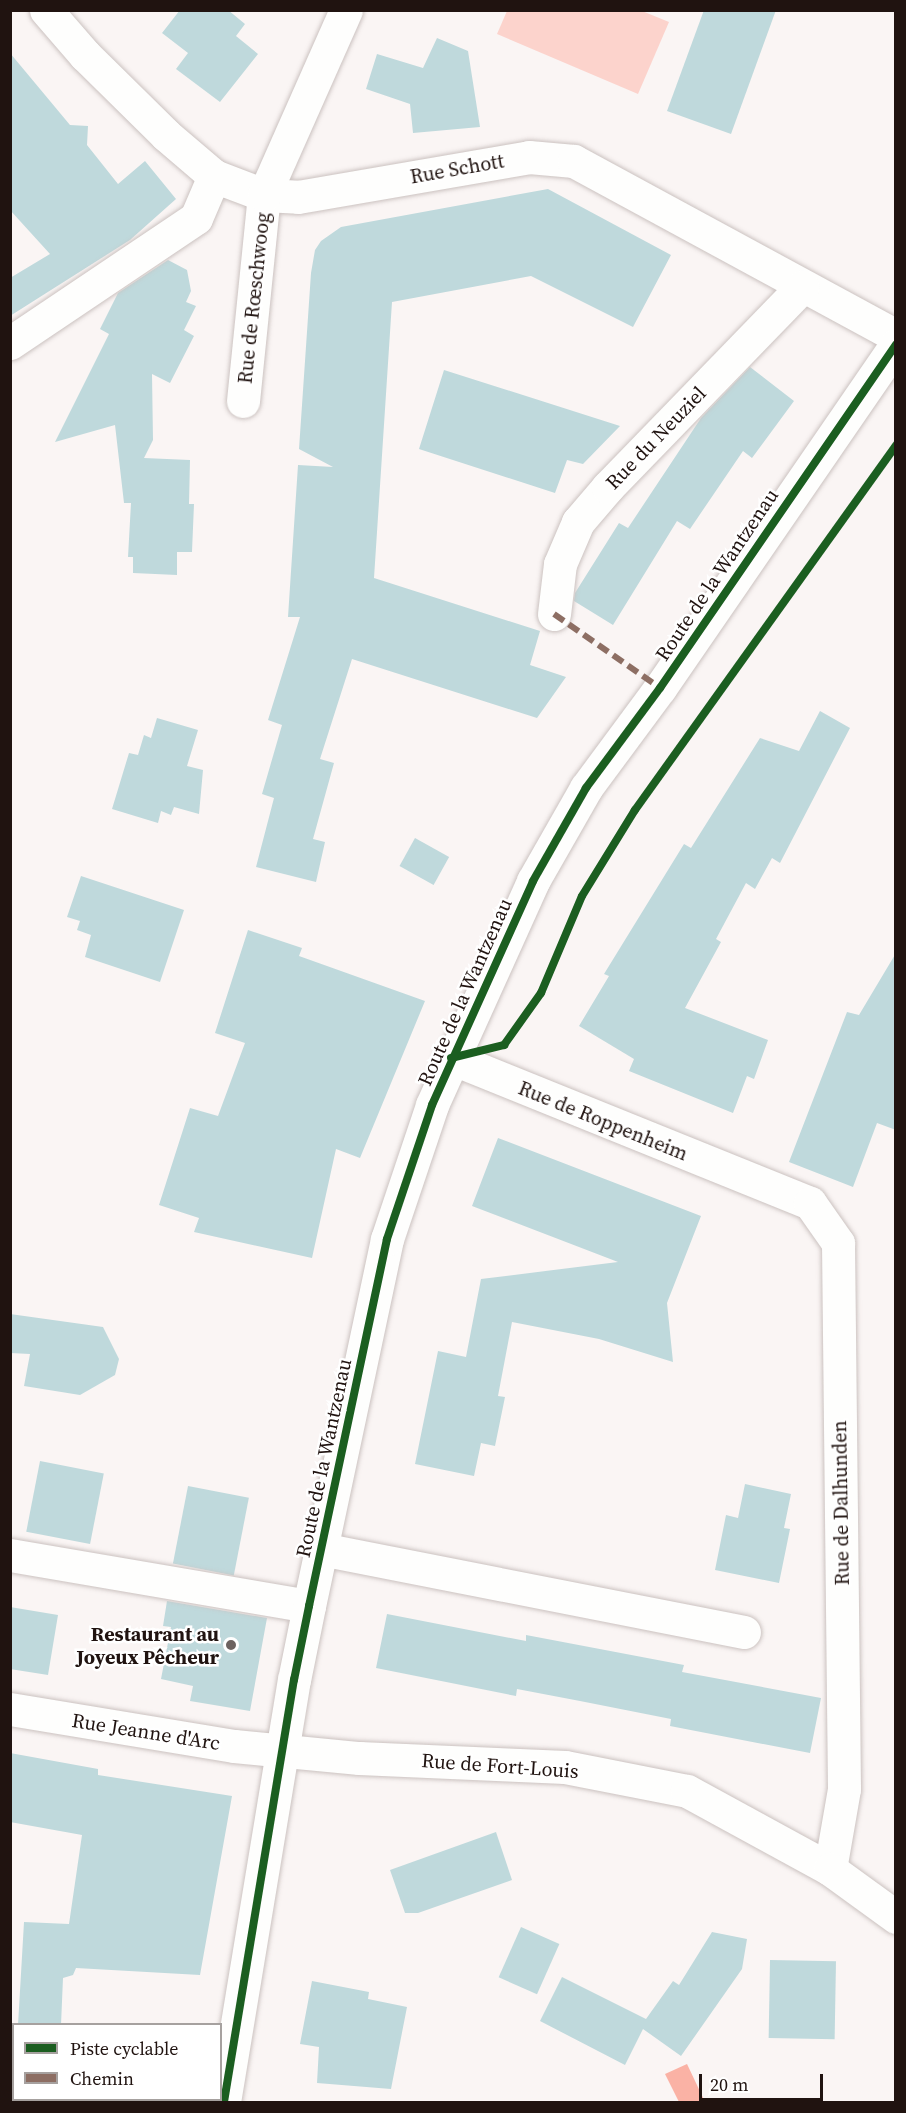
<!DOCTYPE html>
<meta charset="utf-8">
<style>
body{margin:0}
#map{position:relative;width:906px;height:2113px;overflow:hidden;background:#faf5f4;font-family:"Source Serif 4",serif}
div>[style]{position:absolute}
.green>*{inset:0;background:#fcd3cc}
.water>*{inset:0;background:#fab2a5}
.building>*{inset:0;background:#bfd9dc;transform-origin:0 0}
.roads{filter:drop-shadow(0 0 2px #cbc2c0) drop-shadow(0 0 2px #cbc2c0)}
.minor>*{height:33px;margin:-16.5px;padding:0 16.5px;transform-origin:16.5px;border-radius:16.5px;background:#fefefd}
.quiet>*{height:6px;margin-top:-3px;transform-origin:0;background:repeating-linear-gradient(90deg,#8d6e63 0 12px,transparent 0 18px)}
.cycleway>*{height:8px;margin:-4px;padding:0 4px;transform-origin:4px;border-radius:4px;background:#1b5e20}
.dots>*{width:16px;height:16px;translate:-50% -50%;box-sizing:border-box;border:3px solid #fff;border-radius:50%}
span{translate:-50% -50%;white-space:nowrap;text-align:center;line-height:1.15;-webkit-text-stroke:5px #fff;paint-order:stroke}
.street-label{font-size:20px;color:#201310}
.poi-label{font-size:20px;color:#201310;font-weight:700}
.right{translate:-100% -50%;text-align:right}
.frame{position:absolute;inset:0;border:12px solid #201310;pointer-events:none}
.legend{position:absolute;left:12px;top:2023px;width:210px;height:78px;box-sizing:border-box;background:#fff;border:2px solid #a6a19f;margin:0;padding:8px 10px;list-style:none;font-size:18px;color:#201310}
.legend li{display:flex;align-items:center;gap:12px;height:30px}
.legend b{width:30px;border:2px solid #a6a19f}
.scale{position:absolute;left:699px;top:2074px;width:124px;height:27px;box-sizing:border-box;border:3px solid #201310;border-top:0;padding-left:8px;font-size:18px;line-height:21px;white-space:nowrap;color:#201310;-webkit-text-stroke:4px #fff;paint-order:stroke}
</style>
<div id="map">
<div class="green">
<i style="clip-path:polygon(507px 11px,642px 11px,669px 22px,638px 94px,497px 34px)"></i>
</div>
<div class="water">
<i style="clip-path:polygon(687px 2064px,705px 2102px,679px 2102px,665px 2074px)"></i>
</div>
<div class="building">
<i style="clip-path:polygon(180px 10px,228px 10px,245px 24px,236px 36px,258px 54px,220px 102px,176px 69px,188px 53px,162px 33px)"></i>
<i style="clip-path:polygon(704px 10px,776px 10px,731px 134px,667px 111px)"></i>
<i style="clip-path:polygon(437px 38px,468px 51px,480px 127px,413px 133px,410px 104px,366px 89px,377px 54px,423px 68px)"></i>
<i style="clip-path:polygon(10px 53px,70px 125px,88px 126px,87px 145px,118px 184px,145px 161px,176px 199px,130px 240px,10px 316px,10px 278px,50px 254px,10px 210px)"></i>
<i style="clip-path:polygon(548px 189px,671px 255px,633px 327px,531px 276px,392px 302px,374px 578px,540px 631px,530px 665px,566px 677px,537px 718px,352px 659px,320px 759px,334px 763px,313px 839px,325px 842px,316px 882px,256px 867px,274px 798px,262px 794px,282px 725px,268px 720px,300px 617px,288px 617px,298px 465px,333px 467px,299px 449px,311px 273px,315px 250px,321px 241px,341px 227px)"></i>
<i style="clip-path:polygon(168px 260px,187px 270px,191px 291px,186px 302px,196px 306px,184px 330px,194px 336px,170px 383px,152px 374px,153px 440px,144px 458px,190px 460px,189px 504px,194px 504px,192px 552px,177px 552px,177px 575px,133px 573px,133px 557px,128px 557px,131px 503px,124px 503px,115px 425px,55px 442px,109px 334px,100px 329px,118px 293px)"></i>
<i style="clip-path:polygon(750px 367px,794px 401px,752px 458px,743px 451px,690px 529px,677px 521px,613px 625px,574px 601px,575px 593px,619px 523px,628px 528px,701px 418px)"></i>
<i style="clip-path:polygon(444px 370px,620px 426px,583px 464px,567px 460px,555px 493px,419px 449px)"></i>
<i style="clip-path:polygon(820px 711px,850px 728px,780px 863px,772px 858px,755px 889px,746px 883px,716px 939px,721px 942px,685px 1008px,768px 1040px,754px 1079px,747px 1076px,733px 1113px,629px 1071px,634px 1059px,579px 1026px,609px 976px,604px 974px,684px 844px,691px 848px,760px 738px,799px 751px)"></i>
<i style="clip-path:polygon(157px 718px,198px 730px,187px 766px,203px 770px,199px 814px,174px 807px,171px 815px,161px 811px,158px 823px,112px 809px,129px 753px,138px 755px,144px 735px,151px 738px)"></i>
<i style="left:415px;top:838px;width:39px;height:32px;rotate:29deg"></i>
<i style="clip-path:polygon(81px 876px,184px 910px,160px 982px,85px 957px,91px 935px,77px 930px,80px 921px,67px 917px)"></i>
<i style="clip-path:polygon(248px 930px,302px 948px,299px 956px,425px 1001px,360px 1158px,336px 1149px,312px 1258px,194px 1232px,199px 1218px,159px 1205px,190px 1108px,218px 1116px,245px 1043px,215px 1033px)"></i>
<i style="clip-path:polygon(896px 953px,896px 1130px,877px 1123px,853px 1187px,789px 1162px,847px 1012px,859px 1015px)"></i>
<i style="clip-path:polygon(498px 1138px,701px 1216px,667px 1303px,673px 1362px,599px 1339px,512px 1322px,498px 1396px,505px 1397px,495px 1446px,481px 1443px,474px 1476px,415px 1464px,438px 1351px,466px 1357px,481px 1279px,618px 1262px,472px 1206px)"></i>
<i style="clip-path:polygon(10px 1314px,103px 1327px,119px 1359px,115px 1375px,80px 1395px,24px 1386px,30px 1354px,10px 1353px)"></i>
<i style="left:40px;top:1461px;width:65px;height:72px;rotate:11deg"></i>
<i style="clip-path:polygon(745px 1484px,791px 1494px,784px 1528px,790px 1529px,779px 1583px,715px 1570px,726px 1515px,738px 1518px)"></i>
<i style="left:188px;top:1486px;width:62px;height:79px;rotate:11deg"></i>
<i style="clip-path:polygon(167px 1601px,267px 1618px,250px 1711px,190px 1701px,193px 1686px,161px 1679px,171px 1627px,163px 1626px)"></i>
<i style="clip-path:polygon(10px 1607px,58px 1615px,48px 1675px,10px 1669px)"></i>
<i style="clip-path:polygon(387px 1614px,526px 1641px,526px 1635px,684px 1665px,682px 1672px,821px 1698px,810px 1753px,670px 1726px,671px 1719px,580px 1701px,517px 1689px,516px 1696px,376px 1668px)"></i>
<i style="clip-path:polygon(10px 1753px,98px 1769px,98px 1775px,232px 1796px,200px 1975px,76px 1968px,73px 1975px,63px 1978px,61px 2025px,18px 2025px,24px 1922px,69px 1924px,82px 1835px,10px 1822px)"></i>
<i style="clip-path:polygon(496px 1832px,512px 1880px,418px 1913px,405px 1913px,390px 1870px)"></i>
<i style="left:521px;top:1927px;width:42px;height:55px;rotate:24deg"></i>
<i style="clip-path:polygon(712px 1932px,747px 1939px,742px 1969px,681px 2056px,643px 2029px,625px 2065px,540px 2021px,562px 1977px,646px 2019px,673px 1981px,679px 1985px)"></i>
<i style="left:770px;top:1960px;width:66px;height:78px;rotate:1deg"></i>
<i style="clip-path:polygon(312px 1981px,369px 1992px,368px 1999px,407px 2007px,391px 2089px,317px 2083px,319px 2047px,300px 2044px)"></i>
</div>
<div class="roads">
<div class="minor">
<i style="left:46px;top:10px;width:60px;rotate:49.1deg"></i>
<i style="left:85px;top:55px;width:114px;rotate:44.6deg"></i>
<i style="left:166px;top:135px;width:63px;rotate:40.5deg"></i>
<i style="left:214px;top:176px;width:53px;rotate:20.8deg"></i>
<i style="left:264px;top:195px;width:34px;rotate:3deg"></i>
<i style="left:298px;top:197px;width:234px;rotate:-9.8deg"></i>
<i style="left:529px;top:157px;width:45px;rotate:5.1deg"></i>
<i style="left:574px;top:161px;width:366px;rotate:28.5deg"></i>
<i style="left:10px;top:343px;width:224px;rotate:-33.9deg"></i>
<i style="left:196px;top:218px;width:46px;rotate:-66.8deg"></i>
<i style="left:243px;top:401px;width:207px;rotate:-84.2deg"></i>
<i style="left:264px;top:195px;width:202px;rotate:-66.1deg"></i>
<i style="left:554px;top:614px;width:50px;rotate:-83.2deg"></i>
<i style="left:560px;top:564px;width:46px;rotate:-66.8deg"></i>
<i style="left:578px;top:522px;width:46px;rotate:-49.4deg"></i>
<i style="left:608px;top:487px;width:279px;rotate:-45.9deg"></i>
<i style="left:451px;top:1058px;width:387px;rotate:22deg"></i>
<i style="left:810px;top:1203px;width:49px;rotate:55deg"></i>
<i style="left:838px;top:1243px;width:546px;rotate:89.37deg"></i>
<i style="left:844px;top:1789px;width:81px;rotate:99.9deg"></i>
<i style="left:321px;top:1549px;width:431px;rotate:11.1deg"></i>
<i style="left:10px;top:1555px;width:303px;rotate:9.7deg"></i>
<i style="left:10px;top:1709px;width:227px;rotate:9.4deg"></i>
<i style="left:234px;top:1746px;width:126px;rotate:5.5deg"></i>
<i style="left:359px;top:1758px;width:206px;rotate:2.5deg"></i>
<i style="left:565px;top:1767px;width:124px;rotate:11.1deg"></i>
<i style="left:687px;top:1791px;width:163px;rotate:28.6deg"></i>
<i style="left:830px;top:1869px;width:82px;rotate:36deg"></i>
<i style="left:224px;top:2102px;width:428px;rotate:-80.6deg"></i>
<i style="left:294px;top:1680px;width:76px;rotate:-78.5deg"></i>
<i style="left:309px;top:1606px;width:375px;rotate:-78deg"></i>
<i style="left:387px;top:1239px;width:141px;rotate:-71.4deg"></i>
<i style="left:432px;top:1105px;width:246px;rotate:-65.7deg"></i>
<i style="left:533px;top:881px;width:107px;rotate:-60.3deg"></i>
<i style="left:586px;top:788px;width:124px;rotate:-53.5deg"></i>
<i style="left:660px;top:688px;width:417px;rotate:-55.5deg"></i>
</div>
</div>
<div class="quiet">
<i style="left:554px;top:614px;width:129px;rotate:34.9deg"></i>
</div>
<div class="cycleway">
<i style="left:451px;top:1058px;width:55px;rotate:-13.8deg"></i>
<i style="left:504px;top:1045px;width:64px;rotate:-54.6deg"></i>
<i style="left:541px;top:993px;width:105px;rotate:-67.1deg"></i>
<i style="left:582px;top:896px;width:101px;rotate:-58.4deg"></i>
<i style="left:635px;top:810px;width:449px;rotate:-54.4deg"></i>
<i style="left:224px;top:2102px;width:428px;rotate:-80.6deg"></i>
<i style="left:294px;top:1680px;width:76px;rotate:-78.5deg"></i>
<i style="left:309px;top:1606px;width:375px;rotate:-78deg"></i>
<i style="left:387px;top:1239px;width:141px;rotate:-71.4deg"></i>
<i style="left:432px;top:1105px;width:246px;rotate:-65.7deg"></i>
<i style="left:533px;top:881px;width:107px;rotate:-60.3deg"></i>
<i style="left:586px;top:788px;width:124px;rotate:-53.5deg"></i>
<i style="left:660px;top:688px;width:417px;rotate:-55.5deg"></i>
</div>
<div class="dots">
<i style="left:231px;top:1645px;background:#6c6260"></i>
</div>
<div class="street-label">
<span style="left:457px;top:169px;rotate:-10deg">Rue Schott</span>
<span style="left:254px;top:298px;rotate:-84deg">Rue de Rœschwoog</span>
<span style="left:656px;top:438px;rotate:-46deg">Rue du Neuziel</span>
<span style="left:717px;top:575px;rotate:-56deg">Route de la Wantzenau</span>
<span style="left:465px;top:992px;rotate:-66deg">Route de la Wantzenau</span>
<span style="left:603px;top:1121px;rotate:22deg">Rue de Roppenheim</span>
<span style="left:324px;top:1458px;rotate:-78deg">Route de la Wantzenau</span>
<span style="left:841px;top:1503px;rotate:-91deg">Rue de Dalhunden</span>
<span style="left:146px;top:1732px;rotate:9deg">Rue Jeanne d'Arc</span>
<span style="left:500px;top:1766px;rotate:4deg">Rue de Fort-Louis</span>
</div>
<div class="poi-label">
<span class="right" style="left:219px;top:1646px">Restaurant au<br>Joyeux Pêcheur</span>
</div>
<div class="frame"></div>
<ul class="legend">
<li><b style="height:8px;background:#1b5e20"></b>Piste cyclable</li>
<li><b style="height:8px;background:#8d6e63"></b>Chemin</li>
</ul>
<div class="scale">20 m</div>
</div>
